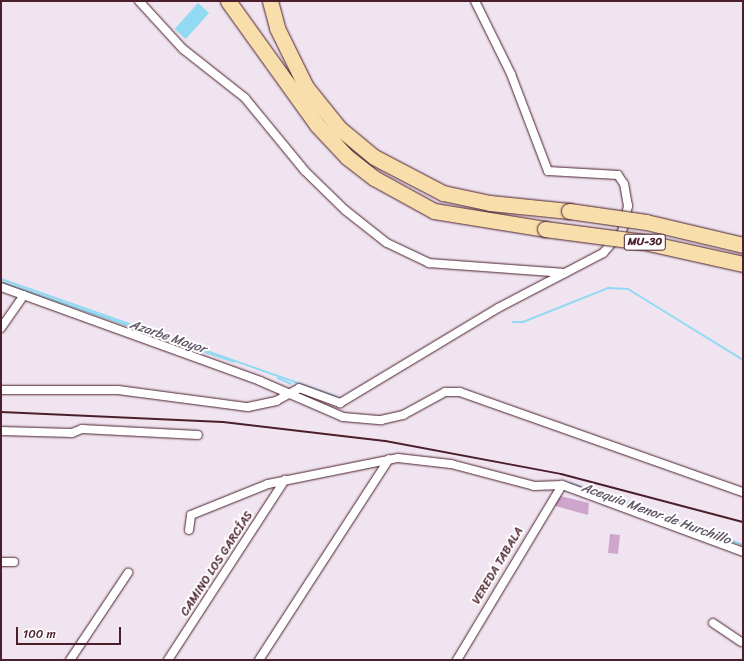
<!DOCTYPE html>
<meta charset="utf-8">
<style>
body{margin:0}
#map{position:relative;width:744px;height:661px;overflow:hidden;background:#f0e4f0;font-family:Sriracha,sans-serif}
div>[style]{position:absolute}
.water>*{inset:0;background:#92daf3;transform-origin:0 0}
.stream>*{height:2px;margin:-1px;padding:0 1px;transform-origin:1px;border-radius:1px;background:#92daf3}
.building>*{inset:0;background:#cea5cc;transform-origin:0 0}
.roads{filter:drop-shadow(0 0 1px #4a1f2b) drop-shadow(0 0 1px #4a1f2b)}
.street>*{height:8px;margin:-4px;padding:0 4px;transform-origin:4px;border-radius:4px;background:#fff}
.highway>*{height:15px;margin:-7.5px;padding:0 7.5px;transform-origin:7.5px;border-radius:7.5px;background:#f8deab}
.rail>*{height:2px;margin:-1px;padding:0 1px;transform-origin:1px;border-radius:1px;background:#4a1f2b}
.bridges{filter:drop-shadow(0 0 1px #4a1f2b) drop-shadow(0 0 1px #4a1f2b)}
.highway-bridge>*{height:15px;margin:-7.5px;padding:0 7.5px;transform-origin:7.5px;border-radius:7.5px;background:#f8deab}
span{translate:-50% -50%;white-space:nowrap;text-align:center;line-height:1.15;-webkit-text-stroke:4px #fff;paint-order:stroke}
.shield-label span{padding:1px 3px;background:#fff;border:1px solid;border-radius:3px;-webkit-text-stroke-width:0}
.shield-label{font-size:11px;color:#4a1f2b;font-weight:700}
.street-label{font-size:12px;color:#4a1f2b}
.water-label{font-size:13px;color:#605767;font-style:italic}
.frame{position:absolute;inset:0;border:2px solid #4a1f2b;pointer-events:none}
.scale{position:absolute;left:16px;top:627px;width:105px;height:18px;box-sizing:border-box;border:2px solid #4a1f2b;border-top:0;padding-left:5px;font-size:12px;line-height:14px;white-space:nowrap;color:#4a1f2b;-webkit-text-stroke:3px #fff;paint-order:stroke}
</style>
<div id="map">
<div class="water">
<i style="left:198px;top:3px;width:15px;height:35px;rotate:42deg"></i>
</div>
<div class="stream">
<i style="left:1px;top:279px;width:355px;rotate:19.3deg"></i>
<i style="left:1px;top:282px;width:246px;rotate:18.9deg"></i>
<i style="left:513px;top:322px;width:10px"></i>
<i style="left:523px;top:322px;width:92px;rotate:-21.8deg"></i>
<i style="left:608px;top:288px;width:20px;rotate:3deg"></i>
<i style="left:628px;top:289px;width:135px;rotate:31.7deg"></i>
<i style="left:278px;top:378px;width:14px;rotate:25deg"></i>
<i style="left:570px;top:483px;width:184px;rotate:19.7deg"></i>
<i style="left:619px;top:498px;width:15px;rotate:23deg"></i>
</div>
<div class="building">
<i style="clip-path:polygon(556px 495px,589px 503px,588px 515px,552px 505px)"></i>
<i style="left:610px;top:534px;width:10px;height:19px;rotate:6deg"></i>
</div>
<div class="roads">
<div class="street">
<i style="left:139px;top:1px;width:65px;rotate:47.5deg"></i>
<i style="left:183px;top:49px;width:79px;rotate:38.3deg"></i>
<i style="left:245px;top:98px;width:94px;rotate:50.6deg"></i>
<i style="left:305px;top:171px;width:56px;rotate:44.3deg"></i>
<i style="left:345px;top:210px;width:53px;rotate:38.2deg"></i>
<i style="left:387px;top:243px;width:47px;rotate:25.5deg"></i>
<i style="left:429px;top:263px;width:136px;rotate:4.2deg"></i>
<i style="left:1px;top:287px;width:276px;rotate:19.9deg"></i>
<i style="left:260px;top:381px;width:90px;rotate:23.4deg"></i>
<i style="left:343px;top:417px;width:38px;rotate:5deg"></i>
<i style="left:381px;top:420px;width:23px;rotate:-13deg"></i>
<i style="left:403px;top:415px;width:48px;rotate:-28.7deg"></i>
<i style="left:445px;top:392px;width:15px"></i>
<i style="left:460px;top:392px;width:300px;rotate:19.5deg"></i>
<i style="left:1px;top:328px;width:40px;rotate:-55.1deg"></i>
<i style="left:1px;top:390px;width:117px"></i>
<i style="left:118px;top:390px;width:131px;rotate:7.5deg"></i>
<i style="left:248px;top:407px;width:29px;rotate:-12deg"></i>
<i style="left:276px;top:401px;width:26px;rotate:-29deg"></i>
<i style="left:299px;top:388px;width:44px;rotate:20.1deg"></i>
<i style="left:340px;top:403px;width:184px;rotate:-31deg"></i>
<i style="left:498px;top:308px;width:119px;rotate:-27.6deg"></i>
<i style="left:603px;top:253px;width:28px;rotate:-48deg"></i>
<i style="left:622px;top:232px;width:27px;rotate:-77deg"></i>
<i style="left:628px;top:206px;width:22px;rotate:-100deg"></i>
<i style="left:624px;top:184px;width:11px;rotate:-124deg"></i>
<i style="left:618px;top:175px;width:70px;rotate:-176.7deg"></i>
<i style="left:548px;top:171px;width:104px;rotate:-110.9deg"></i>
<i style="left:511px;top:74px;width:81px;rotate:-116.3deg"></i>
<i style="left:1px;top:431px;width:71px;rotate:1.6deg"></i>
<i style="left:72px;top:433px;width:11px;rotate:-22deg"></i>
<i style="left:82px;top:429px;width:116px;rotate:3deg"></i>
<i style="left:189px;top:530px;width:15px;rotate:-82deg"></i>
<i style="left:191px;top:515px;width:83px;rotate:-21.9deg"></i>
<i style="left:268px;top:484px;width:133px;rotate:-11.3deg"></i>
<i style="left:398px;top:458px;width:53px;rotate:6.5deg"></i>
<i style="left:451px;top:464px;width:86px;rotate:14.8deg"></i>
<i style="left:534px;top:486px;width:28px;rotate:-2deg"></i>
<i style="left:562px;top:485px;width:193px;rotate:20.3deg"></i>
<i style="left:1px;top:562px;width:13px"></i>
<i style="left:713px;top:623px;width:34px;rotate:34deg"></i>
<i style="left:70px;top:660px;width:105px;rotate:-56.3deg"></i>
<i style="left:168px;top:660px;width:215px;rotate:-57deg"></i>
<i style="left:259px;top:660px;width:239px;rotate:-57.1deg"></i>
<i style="left:457px;top:660px;width:204px;rotate:-59deg"></i>
</div>
<div class="highway">
<i style="left:228px;top:1px;width:153px;rotate:54.3deg"></i>
<i style="left:317px;top:125px;width:44px;rotate:46.8deg"></i>
<i style="left:347px;top:157px;width:34px;rotate:38deg"></i>
<i style="left:374px;top:178px;width:68px;rotate:28.8deg"></i>
<i style="left:434px;top:211px;width:112px;rotate:9.2deg"></i>
<i style="left:270px;top:1px;width:28px;rotate:75deg"></i>
<i style="left:277px;top:28px;width:66px;rotate:63.8deg"></i>
<i style="left:306px;top:87px;width:53px;rotate:51.2deg"></i>
<i style="left:339px;top:128px;width:45px;rotate:39.6deg"></i>
<i style="left:374px;top:157px;width:78px;rotate:27.6deg"></i>
<i style="left:443px;top:193px;width:48px;rotate:12deg"></i>
<i style="left:490px;top:203px;width:79px;rotate:5.8deg"></i>
</div>
</div>
<div class="rail">
<i style="left:1px;top:412px;width:222px;rotate:2.6deg"></i>
<i style="left:223px;top:422px;width:163px;rotate:6.7deg"></i>
<i style="left:385px;top:441px;width:179px;rotate:10.6deg"></i>
<i style="left:561px;top:474px;width:188px;rotate:14.8deg"></i>
</div>
<div class="bridges">
<div class="highway-bridge">
<i style="left:569px;top:211px;width:78px;rotate:8.1deg"></i>
<i style="left:646px;top:222px;width:100px;rotate:13.3deg"></i>
<i style="left:545px;top:229px;width:100px;rotate:7.5deg"></i>
<i style="left:644px;top:242px;width:101px;rotate:12.5deg"></i>
</div>
</div>
<div class="shield-label">
<span style="left:645px;top:242px">MU-30</span>
</div>
<div class="street-label">
<span style="left:217px;top:564px;rotate:-57deg">CAMINO LOS GARCÍAS</span>
<span style="left:498px;top:566px;rotate:-59deg">VEREDA TABALA</span>
</div>
<div class="water-label">
<span style="left:168px;top:337px;rotate:19deg">Azarbe Mayor</span>
<span style="left:656px;top:514px;rotate:20deg">Acequia Menor de Hurchillo</span>
</div>
<div class="frame"></div>
<div class="scale">100 m</div>
</div>
